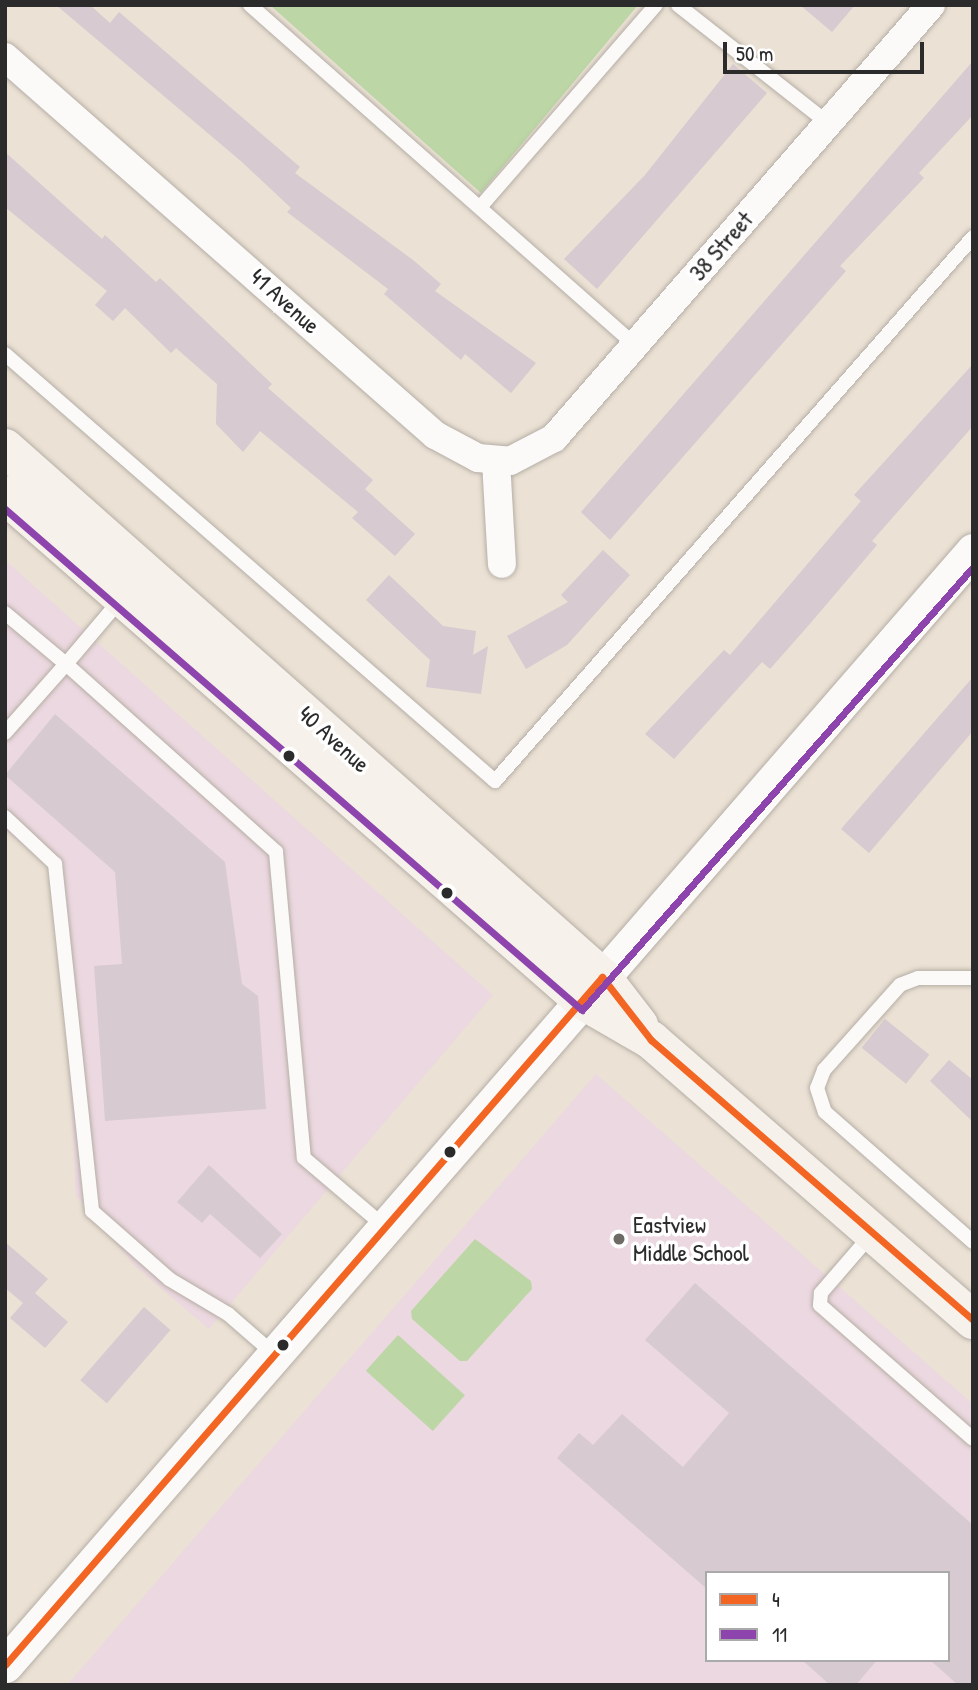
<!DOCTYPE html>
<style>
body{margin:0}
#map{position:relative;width:978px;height:1690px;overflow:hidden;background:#ebe1d4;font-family:"Patrick Hand",sans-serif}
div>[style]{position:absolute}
.built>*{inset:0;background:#ecd8e0}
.green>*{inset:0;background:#bcd6a5;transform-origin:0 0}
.building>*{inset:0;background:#d7cad0;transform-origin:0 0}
.roads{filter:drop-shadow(0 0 2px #b5aea6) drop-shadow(0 0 2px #b5aea6)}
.service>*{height:14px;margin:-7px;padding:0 7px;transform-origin:7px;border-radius:7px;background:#fcfaf9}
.minor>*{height:28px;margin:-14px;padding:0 14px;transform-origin:14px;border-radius:14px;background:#fcfaf9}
.tertiary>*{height:35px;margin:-17.5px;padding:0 17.5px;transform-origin:17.5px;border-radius:17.5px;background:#fcfaf9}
.secondary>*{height:38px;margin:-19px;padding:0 19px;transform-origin:19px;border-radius:19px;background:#f6f1eb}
.bus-1>*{height:7px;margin:-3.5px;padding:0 3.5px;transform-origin:3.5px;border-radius:3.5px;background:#f26522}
.bus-2>*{height:7px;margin:-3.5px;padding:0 3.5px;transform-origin:3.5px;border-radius:3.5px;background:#8e44ad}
.dots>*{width:19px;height:19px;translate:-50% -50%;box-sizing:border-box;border:4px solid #fff;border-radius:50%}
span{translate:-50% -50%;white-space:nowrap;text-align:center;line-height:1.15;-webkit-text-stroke:7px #fff;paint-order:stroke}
.street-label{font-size:24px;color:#2b2b2b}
.poi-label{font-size:24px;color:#2b2b2b}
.left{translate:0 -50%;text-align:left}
.frame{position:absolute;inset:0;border:7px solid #2b2b2b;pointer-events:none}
.legend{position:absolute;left:705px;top:1571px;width:245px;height:91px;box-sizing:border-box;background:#fff;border:2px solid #aaa;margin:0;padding:9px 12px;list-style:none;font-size:21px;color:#2b2b2b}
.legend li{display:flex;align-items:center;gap:14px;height:35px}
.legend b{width:35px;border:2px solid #aaa}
.scale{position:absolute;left:723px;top:42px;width:201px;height:32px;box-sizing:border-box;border:4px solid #2b2b2b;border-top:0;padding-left:9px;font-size:21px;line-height:24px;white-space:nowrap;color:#2b2b2b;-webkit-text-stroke:5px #fff;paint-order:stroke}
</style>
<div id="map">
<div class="built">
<i style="clip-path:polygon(5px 560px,493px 995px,209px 1329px,136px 1267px,76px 1196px,59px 873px,5px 830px)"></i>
<i style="clip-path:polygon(evenodd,596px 1074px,973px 1404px,973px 1685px,67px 1685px,596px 1074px,707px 1573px,948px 1573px,948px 1660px,707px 1660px,707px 1573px)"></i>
</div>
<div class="green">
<i style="clip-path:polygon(270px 5px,638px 5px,481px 193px)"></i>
<i style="clip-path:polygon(475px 1239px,531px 1281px,532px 1289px,467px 1361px,460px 1361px,412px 1319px,411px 1311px)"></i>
<i style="left:398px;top:1335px;width:90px;height:48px;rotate:42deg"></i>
</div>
<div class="building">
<i style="clip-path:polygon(56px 5px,90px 5px,110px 23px,119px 12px,300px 167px,295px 173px,413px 260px,441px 284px,435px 291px,536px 363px,511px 393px,465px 354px,461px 360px,384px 294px,388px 289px,287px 212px,291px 208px,242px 162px)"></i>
<i style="clip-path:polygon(800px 5px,855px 5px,832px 32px)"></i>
<i style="clip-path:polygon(973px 61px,973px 115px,919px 173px,924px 178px,840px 266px,846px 271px,610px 540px,581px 512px)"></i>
<i style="clip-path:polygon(733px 64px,767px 93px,597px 289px,564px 259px,645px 175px)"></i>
<i style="clip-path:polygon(5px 152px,102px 239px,105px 235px,156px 282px,160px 278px,272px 384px,268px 388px,373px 480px,365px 489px,415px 534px,395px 556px,352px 518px,358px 512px,260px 431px,243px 452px,216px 424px,217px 384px,176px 348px,171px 353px,125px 308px,113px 321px,95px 305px,107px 291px,5px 207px)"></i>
<i style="clip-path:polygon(973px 364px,973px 426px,872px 541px,877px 545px,808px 626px,770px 669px,762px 662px,674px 759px,645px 734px,724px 650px,730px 655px,861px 501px,854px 495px)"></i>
<i style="clip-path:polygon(603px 550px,630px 575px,567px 645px,526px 669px,507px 636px,568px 602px,561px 595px)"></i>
<i style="clip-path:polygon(389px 575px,443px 626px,476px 631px,473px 655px,488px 646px,481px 694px,426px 687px,430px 660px,366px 600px)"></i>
<i style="clip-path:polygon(973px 677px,973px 731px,869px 853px,841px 829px)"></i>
<i style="clip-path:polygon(55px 714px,225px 862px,242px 984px,258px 996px,266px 1109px,105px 1121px,94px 966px,122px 964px,115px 872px,5px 775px)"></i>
<i style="left:885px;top:1019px;width:57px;height:37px;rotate:39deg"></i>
<i style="clip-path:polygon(949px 1060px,973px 1080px,973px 1122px,930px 1081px)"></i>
<i style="clip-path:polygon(209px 1165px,282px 1234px,260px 1258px,210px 1214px,202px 1223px,177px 1202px)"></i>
<i style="clip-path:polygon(5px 1242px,48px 1279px,35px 1293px,68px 1322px,45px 1348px,10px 1318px,23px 1303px,5px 1288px)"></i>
<i style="clip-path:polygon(695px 1283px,973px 1525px,973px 1685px,958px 1685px,930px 1660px,948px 1660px,948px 1573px,707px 1573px,707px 1589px,557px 1458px,579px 1433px,593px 1445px,622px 1414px,683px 1467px,729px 1413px,645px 1340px)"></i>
<i style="left:144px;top:1307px;width:35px;height:97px;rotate:41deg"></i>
<i style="clip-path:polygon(802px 1660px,877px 1660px,856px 1685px,830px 1685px)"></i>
</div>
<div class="roads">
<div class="service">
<i style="left:250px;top:5px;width:514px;rotate:41.45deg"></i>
<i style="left:678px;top:5px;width:191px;rotate:38.2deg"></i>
<i style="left:482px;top:205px;width:265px;rotate:-49deg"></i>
<i style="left:5px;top:354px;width:650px;rotate:41.07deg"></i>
<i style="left:495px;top:781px;width:724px;rotate:-48.69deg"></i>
<i style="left:121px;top:599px;width:85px;rotate:130.2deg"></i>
<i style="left:66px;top:664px;width:282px;rotate:41.8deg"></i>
<i style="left:276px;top:852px;width:307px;rotate:84.8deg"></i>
<i style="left:304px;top:1158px;width:106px;rotate:40.4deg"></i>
<i style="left:5px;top:613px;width:80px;rotate:39.9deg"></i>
<i style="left:66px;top:664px;width:92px;rotate:131.5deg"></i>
<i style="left:5px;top:817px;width:69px;rotate:43.2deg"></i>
<i style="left:55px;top:864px;width:349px;rotate:83.9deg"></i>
<i style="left:92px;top:1211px;width:103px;rotate:41.4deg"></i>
<i style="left:169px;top:1279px;width:69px;rotate:30.7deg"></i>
<i style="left:228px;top:1314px;width:61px;rotate:41deg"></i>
<i style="left:973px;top:978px;width:55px;rotate:180deg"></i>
<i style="left:918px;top:978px;width:19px;rotate:159deg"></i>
<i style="left:900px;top:985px;width:114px;rotate:131.8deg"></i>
<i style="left:824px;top:1070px;width:19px;rotate:111deg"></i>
<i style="left:817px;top:1088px;width:25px;rotate:72deg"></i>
<i style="left:825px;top:1112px;width:197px;rotate:41.3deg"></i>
<i style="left:871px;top:1235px;width:77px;rotate:130.8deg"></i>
<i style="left:821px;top:1293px;width:12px;rotate:95deg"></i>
<i style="left:820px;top:1305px;width:203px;rotate:41.2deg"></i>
</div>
<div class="minor">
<i style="left:5px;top:57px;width:573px;rotate:41.32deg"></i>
<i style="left:435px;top:435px;width:49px;rotate:28.1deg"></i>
<i style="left:478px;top:458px;width:32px;rotate:5deg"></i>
<i style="left:510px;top:461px;width:50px;rotate:-27.6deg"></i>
<i style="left:554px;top:438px;width:574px;rotate:-48.95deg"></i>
<i style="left:496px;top:461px;width:103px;rotate:86.7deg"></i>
</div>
<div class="tertiary">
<i style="left:5px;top:1665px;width:1476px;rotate:-49.01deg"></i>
</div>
<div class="secondary">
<i style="left:5px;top:448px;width:798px;rotate:41.54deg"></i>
<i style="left:602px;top:977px;width:61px;rotate:52.4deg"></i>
<i style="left:5px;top:495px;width:767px;rotate:41.19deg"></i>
<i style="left:582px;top:1000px;width:80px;rotate:30.1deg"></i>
<i style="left:651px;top:1040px;width:427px;rotate:41deg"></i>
</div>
</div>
<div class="bus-1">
<i style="left:602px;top:977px;width:80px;rotate:52.1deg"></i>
<i style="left:651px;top:1040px;width:427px;rotate:41deg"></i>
<i style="left:5px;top:1665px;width:911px;rotate:-49.05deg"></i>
</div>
<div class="bus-2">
<i style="left:5px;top:509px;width:764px;rotate:40.97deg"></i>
<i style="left:582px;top:1010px;width:591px;rotate:-48.57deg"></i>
</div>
<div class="dots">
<i style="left:289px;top:756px;background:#2b2b2b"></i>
<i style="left:447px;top:893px;background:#2b2b2b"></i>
<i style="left:450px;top:1152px;background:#2b2b2b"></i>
<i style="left:619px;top:1239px;background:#6e6b66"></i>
<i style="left:283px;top:1345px;background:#2b2b2b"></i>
</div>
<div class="street-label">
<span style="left:721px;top:246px;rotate:-49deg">38 Street</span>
<span style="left:285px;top:301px;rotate:42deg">41 Avenue</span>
<span style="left:334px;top:739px;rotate:42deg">40 Avenue</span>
</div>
<div class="poi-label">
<span class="left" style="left:633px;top:1239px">Eastview<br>Middle School</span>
</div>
<div class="frame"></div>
<ul class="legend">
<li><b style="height:9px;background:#f26522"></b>4</li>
<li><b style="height:9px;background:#8e44ad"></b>11</li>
</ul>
<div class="scale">50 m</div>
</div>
